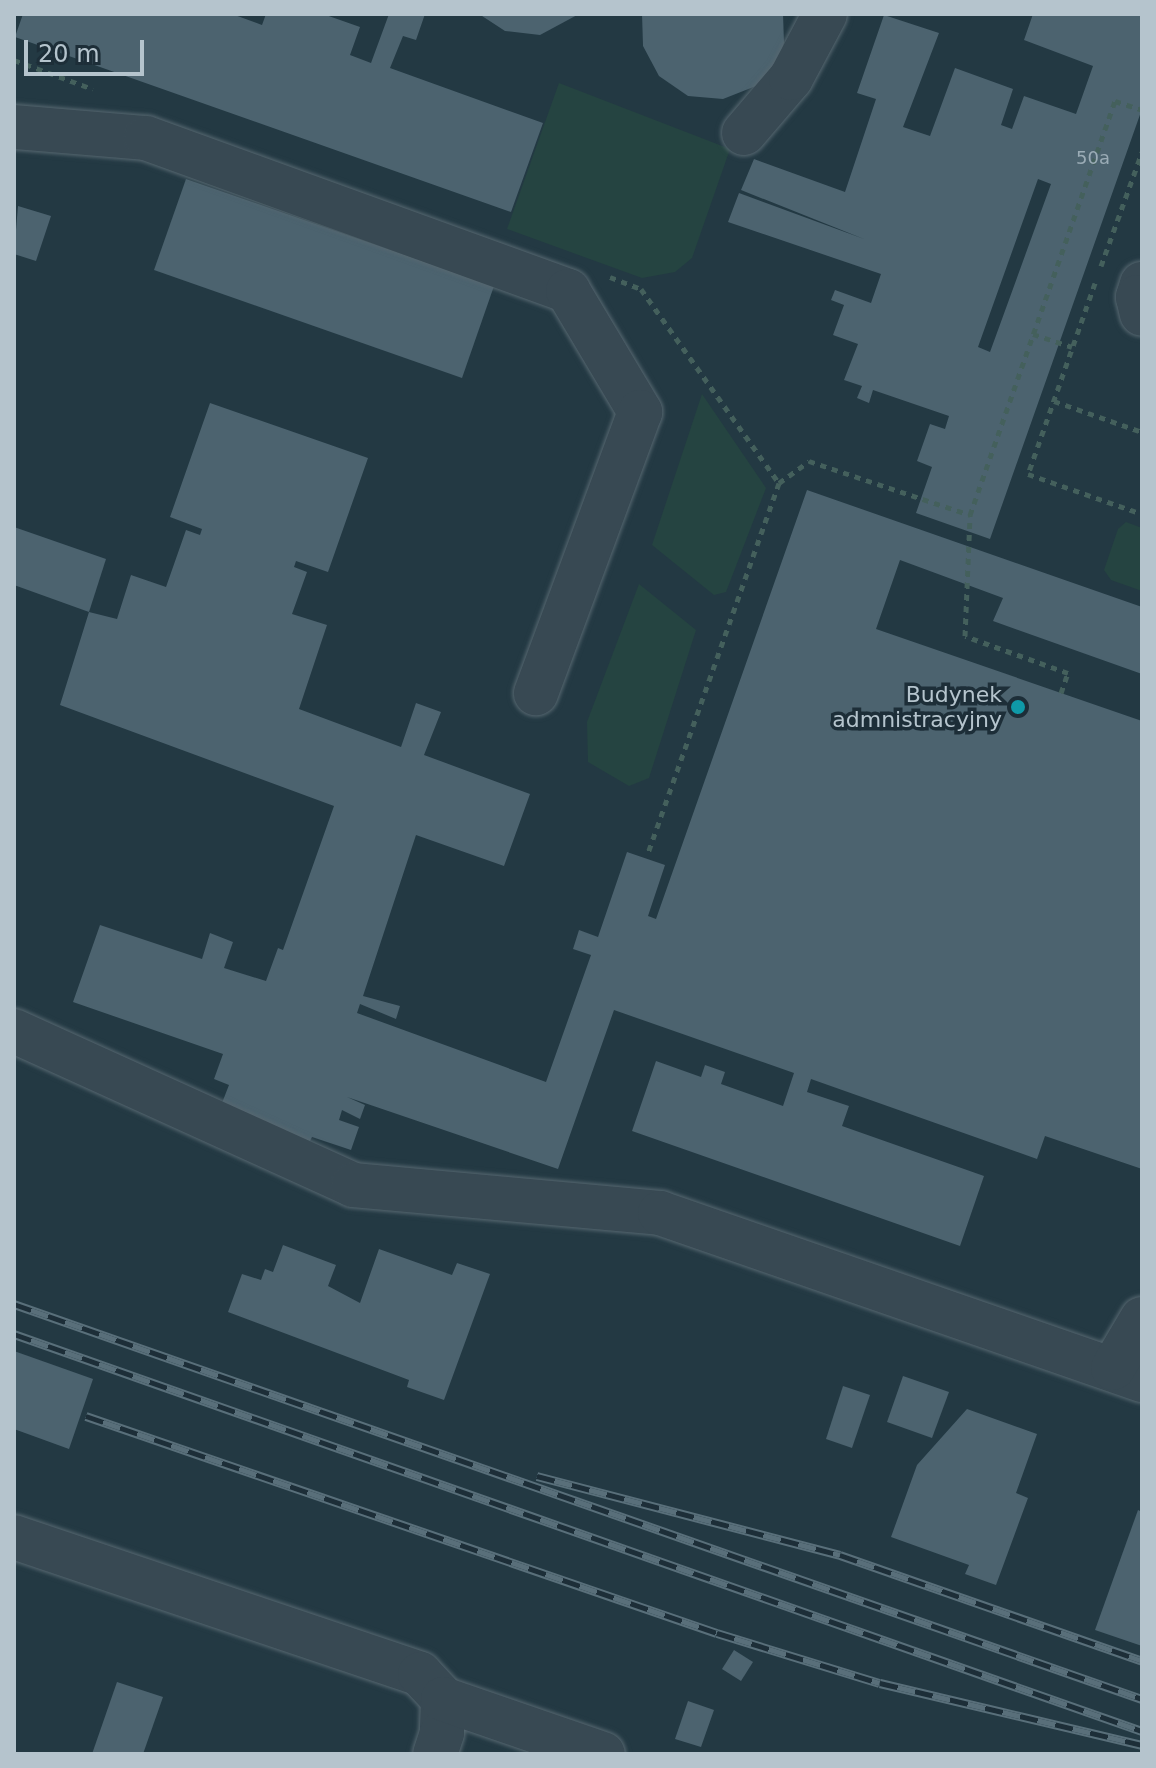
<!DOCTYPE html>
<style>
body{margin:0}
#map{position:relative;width:1156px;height:1768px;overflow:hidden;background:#233943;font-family:"DejaVu Sans",sans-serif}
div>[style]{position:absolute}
.green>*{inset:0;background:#254441}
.building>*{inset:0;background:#4c636f}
.path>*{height:5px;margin-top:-2.5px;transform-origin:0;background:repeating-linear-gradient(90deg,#44605c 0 6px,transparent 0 12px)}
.roads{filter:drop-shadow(0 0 2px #566770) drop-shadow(0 0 2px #566770)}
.minor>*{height:44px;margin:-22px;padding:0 22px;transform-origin:22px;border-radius:22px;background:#384953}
.rail>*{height:9px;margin-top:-4.5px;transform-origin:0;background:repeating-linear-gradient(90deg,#1d2e38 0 18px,#596f7a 0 36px);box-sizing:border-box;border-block:2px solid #596f7a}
.dots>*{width:22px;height:22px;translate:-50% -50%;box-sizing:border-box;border:4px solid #1d2e38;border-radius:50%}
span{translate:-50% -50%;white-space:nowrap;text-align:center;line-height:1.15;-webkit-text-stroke:7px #1d2e38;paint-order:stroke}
.number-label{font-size:18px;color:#9bacb6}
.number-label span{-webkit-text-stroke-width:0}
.poi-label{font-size:22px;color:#b5c4cd}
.right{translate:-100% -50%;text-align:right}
.frame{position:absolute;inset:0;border:16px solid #b5c4cd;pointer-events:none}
.scale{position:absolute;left:24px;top:40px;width:120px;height:36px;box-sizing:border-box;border:4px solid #b5c4cd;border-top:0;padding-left:10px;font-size:24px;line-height:28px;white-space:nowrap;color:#b5c4cd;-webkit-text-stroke:6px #1d2e38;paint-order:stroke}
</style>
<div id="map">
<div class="green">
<i style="clip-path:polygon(559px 83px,730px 149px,692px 258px,675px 272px,642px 278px,507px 229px)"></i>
<i style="clip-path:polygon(702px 394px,766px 488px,726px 592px,714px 595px,652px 545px)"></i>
<i style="clip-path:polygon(1126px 522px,1142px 528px,1142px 591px,1111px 580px,1104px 570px,1118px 529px)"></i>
<i style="clip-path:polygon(639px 584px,696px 630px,649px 778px,629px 786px,588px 762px,587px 722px)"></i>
</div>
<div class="building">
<i style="clip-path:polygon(23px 14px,232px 14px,262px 25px,266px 14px,323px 14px,360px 27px,350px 55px,371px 63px,389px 14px,425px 14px,416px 40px,403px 36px,390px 68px,543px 123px,511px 212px,15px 37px)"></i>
<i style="clip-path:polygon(479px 14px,579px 14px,540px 35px,505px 31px)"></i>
<i style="clip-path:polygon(642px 14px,783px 14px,784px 43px,778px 60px,756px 86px,723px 99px,688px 96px,659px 76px,643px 46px)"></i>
<i style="clip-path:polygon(evenodd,1033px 14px,1142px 14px,1142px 109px,990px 539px,916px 513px,932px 467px,917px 461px,930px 424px,945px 429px,949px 416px,873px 390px,869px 403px,857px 398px,862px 386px,844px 380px,858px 344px,833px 335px,844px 305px,831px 300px,835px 290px,871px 303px,881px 274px,728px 222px,739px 193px,864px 239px,741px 190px,754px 159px,845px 192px,876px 99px,857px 93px,884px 15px,939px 33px,903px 127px,930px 136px,955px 68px,1013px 89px,1001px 125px,1012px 129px,1024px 96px,1076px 114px,1093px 66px,1024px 40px,1033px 14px,1038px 179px,1051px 184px,990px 352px,978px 347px,1038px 179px)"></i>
<i style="clip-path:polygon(186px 179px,494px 286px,462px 378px,154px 270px)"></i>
<i style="clip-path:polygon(18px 206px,51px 216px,36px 261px,14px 254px)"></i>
<i style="clip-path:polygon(210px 403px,368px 458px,328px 572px,296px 561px,294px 567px,307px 572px,292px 614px,327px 625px,299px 709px,401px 747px,416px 703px,441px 712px,424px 755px,530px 794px,504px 866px,416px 835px,363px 996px,400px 1006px,396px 1019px,360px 1004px,357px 1013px,546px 1082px,591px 955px,573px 949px,579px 930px,598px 937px,627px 852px,665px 865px,648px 916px,656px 919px,807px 490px,1142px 607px,1142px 674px,993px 621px,1003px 598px,900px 560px,876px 629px,1142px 721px,1142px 1169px,1045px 1136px,1037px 1159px,811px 1079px,807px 1092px,849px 1106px,842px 1126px,984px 1176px,960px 1246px,632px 1131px,656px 1061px,701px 1077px,705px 1065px,725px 1072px,721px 1084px,783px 1106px,794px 1073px,614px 1010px,558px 1169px,347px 1097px,365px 1105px,360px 1119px,342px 1110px,339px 1120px,359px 1127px,351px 1150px,312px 1137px,310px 1141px,220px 1108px,229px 1085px,214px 1079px,223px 1054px,73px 1002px,100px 925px,202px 959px,210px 933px,233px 942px,224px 968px,266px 981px,278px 948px,283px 950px,334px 806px,60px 705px,89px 612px,117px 619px,131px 575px,166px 587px,186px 530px,200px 535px,202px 529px,170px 517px)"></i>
<i style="clip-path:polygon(14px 527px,106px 559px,89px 612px,14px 585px)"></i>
<i style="clip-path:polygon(283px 1245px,336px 1265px,328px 1286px,360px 1303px,379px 1249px,452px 1275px,457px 1263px,490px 1274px,444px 1400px,407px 1387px,409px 1380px,228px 1312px,242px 1274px,261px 1280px,265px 1269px,273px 1272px)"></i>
<i style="clip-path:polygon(14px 1351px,93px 1379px,69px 1449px,14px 1429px)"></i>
<i style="clip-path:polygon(903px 1376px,949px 1392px,932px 1438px,887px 1422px)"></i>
<i style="clip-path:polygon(843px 1386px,870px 1395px,852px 1448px,826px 1439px)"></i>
<i style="clip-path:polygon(967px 1409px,1037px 1434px,1016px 1493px,1028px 1498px,996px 1585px,965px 1574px,969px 1565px,891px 1537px,917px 1465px)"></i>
<i style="clip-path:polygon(1138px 1510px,1142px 1512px,1142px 1646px,1095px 1630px)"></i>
<i style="clip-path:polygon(734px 1650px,753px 1662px,741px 1681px,722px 1669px)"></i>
<i style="clip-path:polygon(117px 1682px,163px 1697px,143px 1754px,92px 1754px)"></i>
<i style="clip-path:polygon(688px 1701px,714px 1710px,701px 1747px,675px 1739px)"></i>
</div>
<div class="path">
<i style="left:14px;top:60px;width:84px;rotate:20.2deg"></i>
<i style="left:1101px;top:266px;width:121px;rotate:-70.2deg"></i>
<i style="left:610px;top:277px;width:33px;rotate:21deg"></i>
<i style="left:641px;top:289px;width:238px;rotate:54.6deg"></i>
<i style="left:779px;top:483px;width:392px;rotate:109.5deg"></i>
<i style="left:1095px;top:283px;width:202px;rotate:109.3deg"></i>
<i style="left:1028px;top:474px;width:121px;rotate:19.3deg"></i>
<i style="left:1033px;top:334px;width:41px;rotate:18.4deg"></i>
<i style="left:1054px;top:401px;width:93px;rotate:19.4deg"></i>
<i style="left:779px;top:483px;width:37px;rotate:-36deg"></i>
<i style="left:809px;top:461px;width:170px;rotate:18.5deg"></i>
<i style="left:1061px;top:693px;width:21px;rotate:-71deg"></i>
<i style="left:1068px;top:673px;width:109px;rotate:-160.2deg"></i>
<i style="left:965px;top:636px;width:121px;rotate:-87.6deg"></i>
<i style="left:970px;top:515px;width:439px;rotate:-70.7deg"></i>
<i style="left:1115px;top:101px;width:28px;rotate:18deg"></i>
</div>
<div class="roads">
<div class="minor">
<i style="left:14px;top:127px;width:132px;rotate:4.8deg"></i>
<i style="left:146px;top:138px;width:449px;rotate:19.9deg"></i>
<i style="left:568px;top:291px;width:141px;rotate:59.2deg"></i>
<i style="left:640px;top:412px;width:300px;rotate:110.3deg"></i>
<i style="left:744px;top:133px;width:72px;rotate:-49.5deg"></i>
<i style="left:791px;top:78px;width:72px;rotate:-62deg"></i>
<i style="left:1142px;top:284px;width:14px;rotate:107deg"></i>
<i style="left:1138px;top:297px;width:17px;rotate:77deg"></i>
<i style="left:14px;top:1031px;width:372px;rotate:24.4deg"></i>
<i style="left:353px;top:1185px;width:308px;rotate:5.2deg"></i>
<i style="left:660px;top:1213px;width:510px;rotate:19.11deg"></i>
<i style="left:1113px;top:1368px;width:57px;rotate:-59.4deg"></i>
<i style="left:14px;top:1537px;width:428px;rotate:18.6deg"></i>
<i style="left:420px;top:1674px;width:34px;rotate:47deg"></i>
<i style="left:443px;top:1699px;width:34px;rotate:92deg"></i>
<i style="left:442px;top:1733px;width:22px;rotate:108deg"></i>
<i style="left:443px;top:1699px;width:169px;rotate:19deg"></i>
</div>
</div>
<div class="rail">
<i style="left:14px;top:1304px;width:1195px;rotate:19.3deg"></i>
<i style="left:14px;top:1334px;width:1196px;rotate:19.39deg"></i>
<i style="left:86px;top:1416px;width:667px;rotate:18.98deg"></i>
<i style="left:717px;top:1633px;width:170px;rotate:17.1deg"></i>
<i style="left:880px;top:1683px;width:269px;rotate:13.3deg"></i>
<i style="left:537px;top:1476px;width:313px;rotate:14.6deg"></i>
<i style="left:840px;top:1555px;width:320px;rotate:19.3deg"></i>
</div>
<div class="dots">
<i style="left:1018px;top:707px;background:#0f9aa8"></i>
</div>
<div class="number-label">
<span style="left:1093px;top:158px">50a</span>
</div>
<div class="poi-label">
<span class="right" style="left:1002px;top:707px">Budynek<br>admnistracyjny</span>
</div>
<div class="frame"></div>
<div class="scale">20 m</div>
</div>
